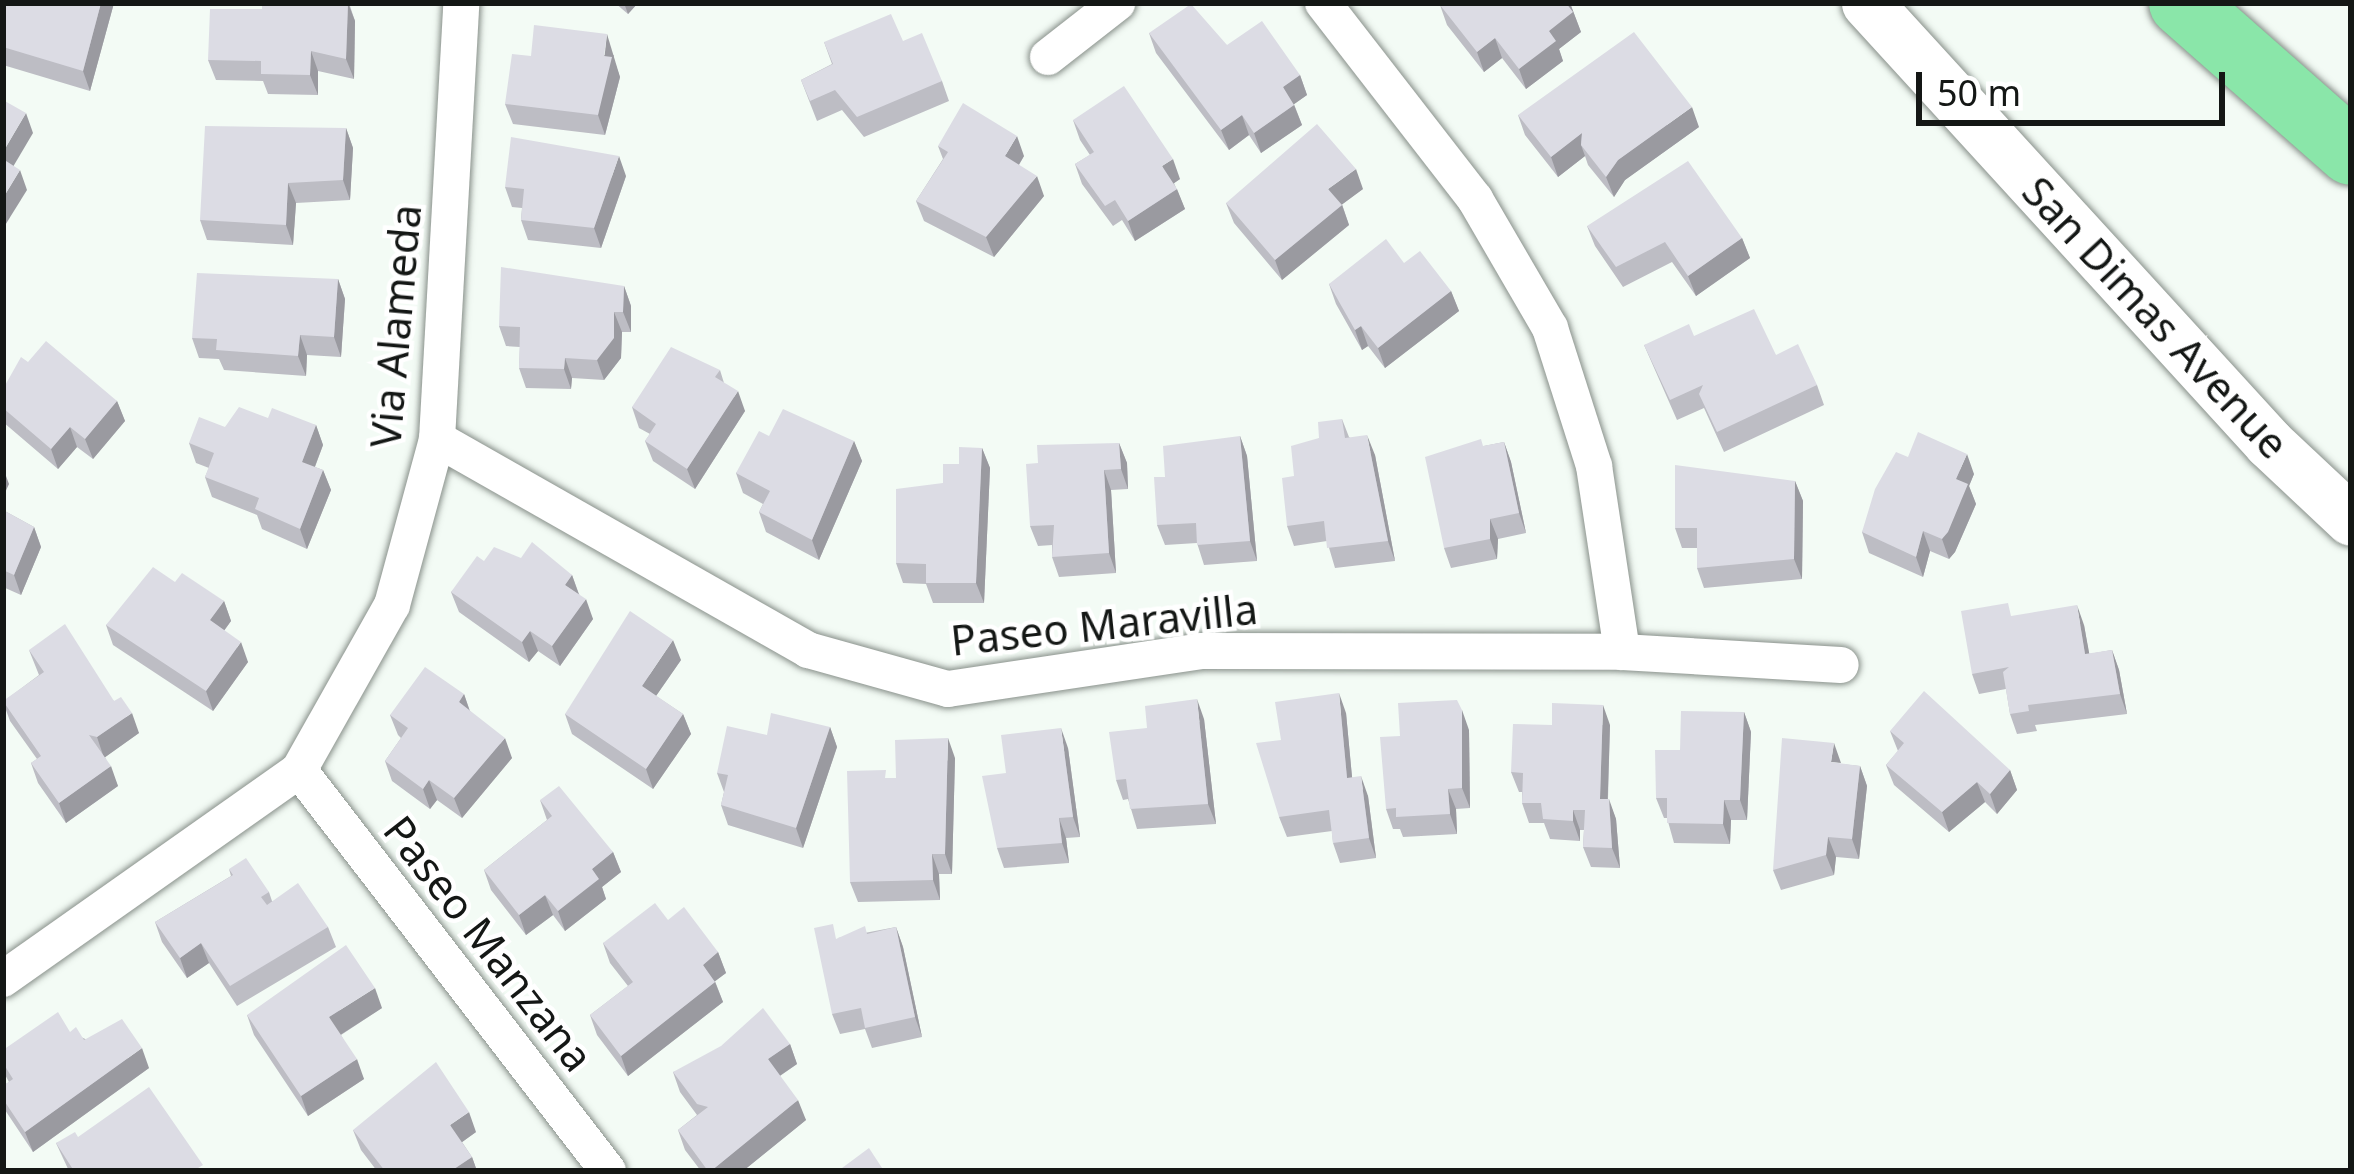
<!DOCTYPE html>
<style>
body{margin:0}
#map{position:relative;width:2354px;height:1174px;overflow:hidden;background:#f3fbf5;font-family:"Noto Sans",sans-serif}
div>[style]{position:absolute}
.roads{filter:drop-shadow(0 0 3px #89918b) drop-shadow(0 0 3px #89918b)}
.street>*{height:36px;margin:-18px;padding:0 18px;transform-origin:18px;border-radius:18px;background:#fff}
.secondary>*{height:51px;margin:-25.5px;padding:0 25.5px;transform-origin:25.5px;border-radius:25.5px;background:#fff}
.highway>*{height:66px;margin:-33px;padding:0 33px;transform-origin:33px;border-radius:33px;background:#8ae6a9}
.wall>*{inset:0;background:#bdbdc4}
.shaded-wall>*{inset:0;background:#9a9aa0}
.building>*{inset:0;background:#dcdce4}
span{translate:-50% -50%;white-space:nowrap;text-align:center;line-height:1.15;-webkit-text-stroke:9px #fff;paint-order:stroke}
.street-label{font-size:42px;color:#141715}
.frame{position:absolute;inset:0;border:6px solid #141715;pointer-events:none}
.scale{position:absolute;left:1916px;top:72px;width:309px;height:54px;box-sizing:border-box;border:6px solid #141715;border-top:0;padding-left:15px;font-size:36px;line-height:42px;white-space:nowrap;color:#141715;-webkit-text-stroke:9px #fff;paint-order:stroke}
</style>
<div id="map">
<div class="roads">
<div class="street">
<i style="left:1323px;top:3px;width:248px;rotate:52.2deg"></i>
<i style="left:1475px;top:199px;width:149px;rotate:59.8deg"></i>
<i style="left:1550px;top:328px;width:145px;rotate:72.3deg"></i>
<i style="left:1594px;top:466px;width:188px;rotate:81.4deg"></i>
<i style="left:1048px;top:57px;width:88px;rotate:-38deg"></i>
<i style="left:437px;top:439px;width:427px;rotate:29.6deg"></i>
<i style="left:808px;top:650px;width:145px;rotate:15.6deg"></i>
<i style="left:948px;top:689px;width:257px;rotate:-8.5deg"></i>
<i style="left:1202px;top:651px;width:420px;rotate:0.1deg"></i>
<i style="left:1622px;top:652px;width:219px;rotate:3.4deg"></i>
<i style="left:299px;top:770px;width:506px;rotate:52.38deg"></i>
<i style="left:3px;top:979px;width:362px;rotate:-35.2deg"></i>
<i style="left:299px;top:770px;width:189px;rotate:-60.6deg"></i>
<i style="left:392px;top:605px;width:172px;rotate:-74.8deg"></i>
<i style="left:437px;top:439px;width:437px;rotate:-86.8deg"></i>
</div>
<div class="secondary">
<i style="left:1867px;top:3px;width:596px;rotate:47.58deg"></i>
<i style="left:2269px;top:443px;width:112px;rotate:43.2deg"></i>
</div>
<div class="highway">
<i style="left:2182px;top:3px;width:225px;rotate:41.4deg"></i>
</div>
</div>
<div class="wall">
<i style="clip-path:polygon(3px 3px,114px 3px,90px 91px,3px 65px)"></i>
<i style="clip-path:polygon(262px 3px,349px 3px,355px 21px,354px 79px,318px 71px,318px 95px,268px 94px,263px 81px,216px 80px,208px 60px,262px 9px)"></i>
<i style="clip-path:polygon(615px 3px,638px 3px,628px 14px)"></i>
<i style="clip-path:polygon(1570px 3px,1581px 32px,1559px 49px,1563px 61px,1526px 89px,1502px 58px,1484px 72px,1447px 25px,1440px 5px)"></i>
<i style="clip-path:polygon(1149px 33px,1227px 45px,1300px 75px,1307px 95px,1294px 104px,1302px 125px,1261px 153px,1249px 135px,1229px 150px,1156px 53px)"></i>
<i style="clip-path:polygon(903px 41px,942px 81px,949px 101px,864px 137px,842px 110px,817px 121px,801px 80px,832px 64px,824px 42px)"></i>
<i style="clip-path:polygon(614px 55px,614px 60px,620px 77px,605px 135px,513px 124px,505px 104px,531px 56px)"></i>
<i style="clip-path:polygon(1518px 115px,1699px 127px,1625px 180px,1614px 197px,1588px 165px,1585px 156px,1558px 177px,1525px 135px)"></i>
<i style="clip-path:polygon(1073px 120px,1180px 179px,1174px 183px,1185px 209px,1135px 241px,1122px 220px,1113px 226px,1082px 184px,1075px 164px,1090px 155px,1080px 140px)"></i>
<i style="clip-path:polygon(346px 128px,353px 148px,350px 200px,296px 203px,293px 245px,207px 240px,200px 220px)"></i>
<i style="clip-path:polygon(938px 146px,1024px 156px,1019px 165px,1044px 196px,994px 257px,924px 221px,916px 201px,943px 159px)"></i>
<i style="clip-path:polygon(626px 176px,601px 248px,528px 240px,521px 220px,522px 208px,512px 207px,505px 187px)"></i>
<i style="clip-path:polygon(1363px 189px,1342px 204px,1349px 225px,1282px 280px,1234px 223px,1226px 203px)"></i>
<i style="clip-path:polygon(1587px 226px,1742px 238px,1750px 258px,1696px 296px,1672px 262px,1623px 287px,1595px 246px)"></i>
<i style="clip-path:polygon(1404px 263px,1451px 291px,1459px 311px,1385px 368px,1368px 346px,1362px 350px,1336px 304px,1329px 284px)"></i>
<i style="clip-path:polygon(338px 279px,345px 299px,341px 357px,307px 355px,306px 376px,224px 370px,219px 359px,199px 358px,192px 338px)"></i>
<i style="clip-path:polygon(624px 286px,631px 306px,631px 332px,622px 332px,621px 358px,604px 380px,572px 378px,571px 389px,526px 388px,519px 368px,520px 347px,506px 346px,499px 326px)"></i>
<i style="clip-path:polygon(1694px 336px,1776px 355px,1817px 385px,1824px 405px,1724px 452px,1704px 408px,1677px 420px,1644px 345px)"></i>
<i style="clip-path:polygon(28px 362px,117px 401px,125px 421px,93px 459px,77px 447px,58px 469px,3px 422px,3px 389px)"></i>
<i style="clip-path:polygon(720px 370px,724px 383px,745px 411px,695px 489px,653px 461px,645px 441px,650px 434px,639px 428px,632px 407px)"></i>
<i style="clip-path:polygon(268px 418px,316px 425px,323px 445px,315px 467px,323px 470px,331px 490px,307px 549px,262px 529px,257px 515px,212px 497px,205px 477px,209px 468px,196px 463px,189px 443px,225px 427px)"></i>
<i style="clip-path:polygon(1342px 419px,1349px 437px,1375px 455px,1395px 561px,1335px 568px,1327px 541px,1294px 546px,1287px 526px,1294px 476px,1319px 438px)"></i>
<i style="clip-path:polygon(769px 436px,854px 441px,862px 461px,819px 560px,766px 532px,759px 512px,763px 504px,743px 493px,736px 473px)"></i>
<i style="clip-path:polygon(1240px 436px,1247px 456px,1257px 561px,1204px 565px,1197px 543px,1165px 545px,1157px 525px)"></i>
<i style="clip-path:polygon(1504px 442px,1511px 462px,1526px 533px,1498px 539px,1497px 559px,1451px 568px,1444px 548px,1484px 446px)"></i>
<i style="clip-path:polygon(1119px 443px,1127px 463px,1128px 489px,1111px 490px,1116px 573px,1059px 577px,1052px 557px,1052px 545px,1038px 546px,1030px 526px,1038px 463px)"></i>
<i style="clip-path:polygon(982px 448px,990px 468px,984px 603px,933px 603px,926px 584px,903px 583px,896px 563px,943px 483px,959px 464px)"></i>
<i style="clip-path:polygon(1908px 457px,1974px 474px,1969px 486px,1976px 504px,1955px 552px,1949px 559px,1930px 551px,1923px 577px,1869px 553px,1862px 532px)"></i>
<i style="clip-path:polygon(1795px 481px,1803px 501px,1802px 579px,1704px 588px,1697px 568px,1697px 548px,1682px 548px,1675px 528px)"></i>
<i style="clip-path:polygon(3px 510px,34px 527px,41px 547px,21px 595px,3px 587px)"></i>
<i style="clip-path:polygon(521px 558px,572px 575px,579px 594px,593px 619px,560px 666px,538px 651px,529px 662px,459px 612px,451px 592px,484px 561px)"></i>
<i style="clip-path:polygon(175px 582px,224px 601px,231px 621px,224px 631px,248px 662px,213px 711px,113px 645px,106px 625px)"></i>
<i style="clip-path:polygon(2013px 616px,2084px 625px,2089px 654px,2112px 650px,2119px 670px,2127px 714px,2035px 725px,2037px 731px,2017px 734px,2010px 714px,2006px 689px,1979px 694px,1972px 674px)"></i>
<i style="clip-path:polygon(29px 650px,114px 701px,139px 733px,105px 757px,118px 786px,66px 823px,38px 783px,31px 763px,37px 759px,10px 721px,3px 702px,39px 675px)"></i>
<i style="clip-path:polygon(681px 660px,656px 696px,683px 714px,691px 734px,653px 789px,572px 734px,565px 714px)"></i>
<i style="clip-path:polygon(464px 694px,470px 711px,512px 758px,462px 818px,437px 800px,430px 809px,392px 781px,385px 761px,401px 738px,398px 735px,390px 715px)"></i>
<i style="clip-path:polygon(1744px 712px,1751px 732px,1747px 820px,1731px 820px,1730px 844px,1674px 843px,1667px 818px,1664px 818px,1656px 798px,1680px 750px)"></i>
<i style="clip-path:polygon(1346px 713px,1352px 777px,1368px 796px,1376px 858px,1340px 863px,1333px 843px,1332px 831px,1287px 837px,1279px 817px,1281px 740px)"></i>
<i style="clip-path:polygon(1204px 719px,1216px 824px,1137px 829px,1128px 799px,1123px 800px,1116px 780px)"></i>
<i style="clip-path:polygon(1552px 725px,1610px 725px,1608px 799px,1616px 819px,1620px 868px,1591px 867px,1583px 847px,1584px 830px,1580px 830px,1580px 841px,1550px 839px,1544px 823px,1529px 823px,1522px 803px,1522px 792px,1519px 792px,1511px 772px)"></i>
<i style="clip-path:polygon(830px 727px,837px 747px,803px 848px,728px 825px,721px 805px,724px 792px,717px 773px,767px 735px)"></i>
<i style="clip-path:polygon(1469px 730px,1470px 808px,1456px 809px,1457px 834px,1403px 837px,1400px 829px,1393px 829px,1386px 809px)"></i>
<i style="clip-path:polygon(1890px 731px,2010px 770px,2017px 790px,1997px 814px,1985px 802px,1949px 832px,1894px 785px,1886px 765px,1898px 751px)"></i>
<i style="clip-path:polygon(1068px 748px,1080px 837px,1066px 838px,1069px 863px,1004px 868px,997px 848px)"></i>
<i style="clip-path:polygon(955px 758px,952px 874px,939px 874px,940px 900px,858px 902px,850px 882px,889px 778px,896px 778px)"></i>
<i style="clip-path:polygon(1841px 764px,1860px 766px,1867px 786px,1859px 859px,1836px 857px,1834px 875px,1781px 890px,1773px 870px)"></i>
<i style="clip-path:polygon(540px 800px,613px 852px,621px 872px,602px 887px,606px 899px,565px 931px,553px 915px,526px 935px,491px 890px,484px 870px,547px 820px)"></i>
<i style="clip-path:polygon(229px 869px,269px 892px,272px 901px,328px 927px,336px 947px,237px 1006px,209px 963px,187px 978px,162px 942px,155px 922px,231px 876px)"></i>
<i style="clip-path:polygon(668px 920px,718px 952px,726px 973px,715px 981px,723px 1002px,628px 1076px,597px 1035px,590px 1015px,628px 986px,610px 963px,603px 943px)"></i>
<i style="clip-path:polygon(896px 927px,903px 947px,922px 1037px,872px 1048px,865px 1029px,840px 1034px,832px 1014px,838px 938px)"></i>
<i style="clip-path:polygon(382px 1008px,341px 1035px,364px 1079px,308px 1116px,254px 1035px,247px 1015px)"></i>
<i style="clip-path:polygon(70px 1032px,149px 1068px,33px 1152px,3px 1107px,3px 1086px,9px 1082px,3px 1071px,3px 1050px)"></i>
<i style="clip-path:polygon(790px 1044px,797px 1064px,780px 1076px,806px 1120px,743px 1171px,701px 1171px,685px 1150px,678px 1130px,697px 1115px,680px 1092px,673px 1072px)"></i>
<i style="clip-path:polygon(353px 1130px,476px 1132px,462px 1142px,472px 1157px,477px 1171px,377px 1171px,361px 1150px)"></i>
<i style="clip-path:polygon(78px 1137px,205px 1171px,69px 1171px,56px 1143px)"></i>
</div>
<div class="shaded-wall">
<i style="clip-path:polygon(101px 3px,114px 3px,90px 91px,83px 71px)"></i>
<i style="clip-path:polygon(348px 3px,355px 21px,354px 79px,346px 59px)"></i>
<i style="clip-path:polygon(624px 3px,638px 3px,628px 14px)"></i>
<i style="clip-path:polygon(1564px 3px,1570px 3px,1581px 32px,1559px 49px,1563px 61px,1526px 89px,1519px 69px,1549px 31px)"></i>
<i style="clip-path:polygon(607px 34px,620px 77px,605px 135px,598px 115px)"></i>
<i style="clip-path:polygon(1495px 38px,1502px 58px,1484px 72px,1477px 52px)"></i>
<i style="clip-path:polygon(311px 51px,318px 71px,318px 95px,310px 75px)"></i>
<i style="clip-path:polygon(1300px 75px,1307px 95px,1290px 107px,1283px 87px)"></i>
<i style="clip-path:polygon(1294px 105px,1302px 125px,1261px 153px,1254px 133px)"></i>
<i style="clip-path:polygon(1692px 107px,1699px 127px,1625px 180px,1614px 197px,1606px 177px,1618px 160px)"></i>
<i style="clip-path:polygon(26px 113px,33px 133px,7px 177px,3px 167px,3px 152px)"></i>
<i style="clip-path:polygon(1242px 115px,1249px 135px,1229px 150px,1221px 130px)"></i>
<i style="clip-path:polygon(346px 128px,353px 148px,350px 200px,343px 180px)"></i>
<i style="clip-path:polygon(1582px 133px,1581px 145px,1585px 156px,1558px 177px,1551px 157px)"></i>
<i style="clip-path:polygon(1017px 136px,1024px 156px,1012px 176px,1005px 156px)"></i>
<i style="clip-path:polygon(619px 156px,626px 176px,601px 248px,594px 228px)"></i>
<i style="clip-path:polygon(1173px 159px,1180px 179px,1170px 186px,1162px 166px)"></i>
<i style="clip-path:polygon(1356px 169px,1363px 189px,1336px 209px,1328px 189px)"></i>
<i style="clip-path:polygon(20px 170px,27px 190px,4px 227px,3px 198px)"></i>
<i style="clip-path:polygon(1037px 176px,1044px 196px,994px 257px,986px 237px)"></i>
<i style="clip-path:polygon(288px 183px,296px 203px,293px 245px,286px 225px)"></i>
<i style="clip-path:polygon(1177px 189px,1185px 209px,1135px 241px,1128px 221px)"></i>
<i style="clip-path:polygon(1342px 205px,1349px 225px,1282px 280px,1275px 260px)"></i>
<i style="clip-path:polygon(1742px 238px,1750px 258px,1696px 296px,1688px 276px)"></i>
<i style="clip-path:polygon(338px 279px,345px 299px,341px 357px,334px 337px)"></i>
<i style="clip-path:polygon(624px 286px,631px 306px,631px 332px,623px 312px)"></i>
<i style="clip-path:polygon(1451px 291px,1459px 311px,1385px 368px,1378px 348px)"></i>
<i style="clip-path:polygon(614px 312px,622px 332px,621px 358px,604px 380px,597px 360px)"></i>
<i style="clip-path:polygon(1361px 326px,1368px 346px,1362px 350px,1355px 330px)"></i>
<i style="clip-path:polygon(300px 335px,307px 355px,306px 376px,298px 356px)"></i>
<i style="clip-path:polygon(565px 358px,572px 378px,571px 389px,564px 369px)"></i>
<i style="clip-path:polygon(738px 391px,745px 411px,695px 489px,687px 469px)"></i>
<i style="clip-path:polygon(117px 401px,125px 421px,93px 459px,85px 439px)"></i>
<i style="clip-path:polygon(316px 425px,323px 445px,309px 482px,302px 462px)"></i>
<i style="clip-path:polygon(70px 427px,77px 447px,58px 469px,51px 449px)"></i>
<i style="clip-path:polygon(1367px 435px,1375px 455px,1395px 561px,1388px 541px)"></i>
<i style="clip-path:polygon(1240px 436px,1247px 456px,1257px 561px,1250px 541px)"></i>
<i style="clip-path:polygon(854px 441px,862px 461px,819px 560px,812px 540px)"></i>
<i style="clip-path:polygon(1504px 442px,1511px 462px,1526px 533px,1519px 513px)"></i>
<i style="clip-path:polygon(1119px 443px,1127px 463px,1128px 489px,1121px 469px)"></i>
<i style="clip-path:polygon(982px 448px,990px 468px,984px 603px,976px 583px)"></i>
<i style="clip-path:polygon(1967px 454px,1974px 474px,1969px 486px,1976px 504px,1955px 552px,1949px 559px,1942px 539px,1956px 479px)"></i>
<i style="clip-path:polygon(3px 468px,9px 484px,3px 497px)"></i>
<i style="clip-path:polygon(323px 470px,331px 490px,307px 549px,300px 529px)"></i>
<i style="clip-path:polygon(1104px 470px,1111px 490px,1116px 573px,1109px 553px)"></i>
<i style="clip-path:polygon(1795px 481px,1803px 501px,1802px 579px,1794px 559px)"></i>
<i style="clip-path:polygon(1490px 519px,1498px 539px,1497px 559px,1490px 539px)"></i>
<i style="clip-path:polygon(34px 527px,41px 547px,21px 595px,14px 575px)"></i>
<i style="clip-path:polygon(1923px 531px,1930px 551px,1923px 577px,1916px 557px)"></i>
<i style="clip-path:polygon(572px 575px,579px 595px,565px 585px)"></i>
<i style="clip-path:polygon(586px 599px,593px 619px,560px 666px,552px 646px)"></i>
<i style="clip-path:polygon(224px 601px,231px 621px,217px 640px,210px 620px)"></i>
<i style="clip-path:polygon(2077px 605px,2084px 625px,2093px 674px,2085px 654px)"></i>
<i style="clip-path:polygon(530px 631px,538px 651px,529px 662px,522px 642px)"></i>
<i style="clip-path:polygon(673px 640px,681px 660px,649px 706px,642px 686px)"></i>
<i style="clip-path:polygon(241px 642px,248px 662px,213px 711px,206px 691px)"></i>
<i style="clip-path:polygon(2112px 650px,2119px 670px,2127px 714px,2120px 694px)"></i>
<i style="clip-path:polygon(1339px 693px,1346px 713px,1354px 798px,1347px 778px)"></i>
<i style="clip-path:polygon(464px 694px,471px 715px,459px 702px)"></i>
<i style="clip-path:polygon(1197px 699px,1204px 719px,1216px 824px,1208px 804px)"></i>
<i style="clip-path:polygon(1603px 705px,1610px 725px,1607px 819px,1600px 799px)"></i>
<i style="clip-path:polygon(1462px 710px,1469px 730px,1470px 808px,1462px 788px)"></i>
<i style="clip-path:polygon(1744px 712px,1751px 732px,1747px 820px,1740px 800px)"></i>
<i style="clip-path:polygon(132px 713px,139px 733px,104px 758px,97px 737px)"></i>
<i style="clip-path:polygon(683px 714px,691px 734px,653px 789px,646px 769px)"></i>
<i style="clip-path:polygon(830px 727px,837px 747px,803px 848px,796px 828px)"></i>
<i style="clip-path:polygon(1061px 728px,1068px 748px,1080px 837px,1073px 817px)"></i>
<i style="clip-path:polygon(505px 738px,512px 758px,462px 818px,454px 798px)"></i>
<i style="clip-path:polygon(948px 738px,955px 758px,952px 874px,945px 854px)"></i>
<i style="clip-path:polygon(1834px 743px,1841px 763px,1831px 762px)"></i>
<i style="clip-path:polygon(111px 766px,118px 786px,66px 823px,59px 803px)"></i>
<i style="clip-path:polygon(1860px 766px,1867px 786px,1859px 859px,1852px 839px)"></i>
<i style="clip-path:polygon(2010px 770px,2017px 790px,1997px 814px,1990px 794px)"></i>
<i style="clip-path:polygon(1361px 776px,1368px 796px,1376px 858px,1369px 838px)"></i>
<i style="clip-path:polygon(429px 780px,437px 800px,430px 809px,423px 789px)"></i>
<i style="clip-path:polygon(1977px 782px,1985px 802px,1949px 832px,1942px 812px)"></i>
<i style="clip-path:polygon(1448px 789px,1456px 809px,1457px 834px,1450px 814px)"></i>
<i style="clip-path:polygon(1609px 799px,1616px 819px,1620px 868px,1612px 848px)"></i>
<i style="clip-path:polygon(1724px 800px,1731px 820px,1730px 844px,1723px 824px)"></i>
<i style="clip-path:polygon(1573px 810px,1580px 830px,1580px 841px,1573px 821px)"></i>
<i style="clip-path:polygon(1059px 818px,1066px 838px,1069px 863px,1062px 843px)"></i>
<i style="clip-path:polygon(1828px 837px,1836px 857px,1834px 875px,1826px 855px)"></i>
<i style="clip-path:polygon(613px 852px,621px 872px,602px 887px,606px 899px,565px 931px,558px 911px,592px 869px)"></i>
<i style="clip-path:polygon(932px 854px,939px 874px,940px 900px,933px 880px)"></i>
<i style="clip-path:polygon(545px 895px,553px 915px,526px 935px,519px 915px)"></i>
<i style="clip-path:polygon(896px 927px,903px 947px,922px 1037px,915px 1017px)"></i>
<i style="clip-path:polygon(201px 943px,209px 963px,187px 978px,180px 958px)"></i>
<i style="clip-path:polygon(718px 952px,726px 973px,710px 985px,703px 965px)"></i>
<i style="clip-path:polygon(715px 982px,723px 1002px,628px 1076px,621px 1056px)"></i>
<i style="clip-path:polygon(375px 988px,382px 1008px,337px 1037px,329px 1017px)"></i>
<i style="clip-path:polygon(790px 1044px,797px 1064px,775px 1079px,768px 1059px)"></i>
<i style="clip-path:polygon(142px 1048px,149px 1068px,33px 1152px,25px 1132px)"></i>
<i style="clip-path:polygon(357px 1059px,364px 1079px,308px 1116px,301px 1096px)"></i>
<i style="clip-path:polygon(798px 1100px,806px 1120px,743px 1171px,711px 1171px)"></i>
<i style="clip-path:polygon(469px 1112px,476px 1132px,458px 1145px,450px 1125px)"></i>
<i style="clip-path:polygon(472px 1157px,477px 1171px,451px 1171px)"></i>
</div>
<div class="building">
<i style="clip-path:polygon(3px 3px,101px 3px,83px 71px,3px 47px)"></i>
<i style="clip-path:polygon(262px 3px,348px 3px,346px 59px,311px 51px,310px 75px,261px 74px,261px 61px,208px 60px,210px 9px,262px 9px)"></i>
<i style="clip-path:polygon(1442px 3px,1566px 3px,1573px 12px,1549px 31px,1556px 41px,1519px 69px,1495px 38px,1477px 52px,1440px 5px)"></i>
<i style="clip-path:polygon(1191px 4px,1227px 45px,1262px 21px,1300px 75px,1283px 87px,1294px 105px,1254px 133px,1242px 115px,1221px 130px,1149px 33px)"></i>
<i style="clip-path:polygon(891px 14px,903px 41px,922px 33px,942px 81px,857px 117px,835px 90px,810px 101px,801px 80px,833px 64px,824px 42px)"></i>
<i style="clip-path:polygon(534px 25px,607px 34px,604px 56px,612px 57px,598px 115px,505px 104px,512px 54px,531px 56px)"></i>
<i style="clip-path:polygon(1634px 32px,1692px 107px,1618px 160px,1606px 177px,1581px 145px,1582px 133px,1551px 157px,1518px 115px)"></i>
<i style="clip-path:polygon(1124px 86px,1173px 159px,1162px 166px,1177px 189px,1128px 221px,1115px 200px,1105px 206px,1075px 164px,1094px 152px,1073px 120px)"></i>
<i style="clip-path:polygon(3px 100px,26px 113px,3px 152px)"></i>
<i style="clip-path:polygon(963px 103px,1017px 136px,1005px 156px,1037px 176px,986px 237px,916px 201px,948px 152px,938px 146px)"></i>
<i style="clip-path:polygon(1317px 124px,1356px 169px,1328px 189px,1342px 205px,1275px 260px,1226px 203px)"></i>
<i style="clip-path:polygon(205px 126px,346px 128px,343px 180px,288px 183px,286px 225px,200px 220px)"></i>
<i style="clip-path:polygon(511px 137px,619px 156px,594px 228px,521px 220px,524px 189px,505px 187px)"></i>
<i style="clip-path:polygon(3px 159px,20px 170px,3px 198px)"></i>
<i style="clip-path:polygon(1688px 161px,1742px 238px,1688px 276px,1665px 242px,1616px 267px,1587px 226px)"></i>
<i style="clip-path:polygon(1386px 239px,1404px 263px,1420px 251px,1451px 291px,1378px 348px,1361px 326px,1355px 330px,1329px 284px)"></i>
<i style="clip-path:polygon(501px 267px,624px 286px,623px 312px,614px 312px,614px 338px,597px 360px,565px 358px,564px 369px,519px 368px,520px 327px,499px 326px)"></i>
<i style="clip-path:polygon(197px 273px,338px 279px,334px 337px,300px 335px,298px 356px,216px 350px,217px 339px,192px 338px)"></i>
<i style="clip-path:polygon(1754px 309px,1776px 355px,1798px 344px,1817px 385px,1717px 432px,1699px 394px,1703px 385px,1670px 400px,1644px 345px,1689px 324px,1694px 336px)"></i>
<i style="clip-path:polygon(46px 341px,117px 401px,85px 439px,70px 427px,51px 449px,3px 408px,3px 389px,21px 357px,28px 362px)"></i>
<i style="clip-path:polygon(671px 347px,720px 370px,715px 377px,738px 391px,687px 469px,645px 441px,656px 424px,632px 407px)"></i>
<i style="clip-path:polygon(239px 407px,268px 418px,272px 408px,316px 425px,302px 462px,323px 470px,300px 529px,255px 509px,259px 498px,205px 477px,214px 453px,189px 443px,199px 417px,225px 427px)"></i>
<i style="clip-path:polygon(783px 409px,854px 441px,812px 540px,759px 512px,770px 491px,736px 473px,759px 431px,769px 436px)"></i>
<i style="clip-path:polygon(1342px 419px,1345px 438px,1367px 435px,1388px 541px,1327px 548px,1324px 521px,1287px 526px,1282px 478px,1294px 476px,1291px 446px,1319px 438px,1318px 422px)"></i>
<i style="clip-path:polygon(1918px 432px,1967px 454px,1956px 479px,1968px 484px,1948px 532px,1942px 539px,1923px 531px,1916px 557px,1862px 532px,1875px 489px,1896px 452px,1908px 457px)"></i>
<i style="clip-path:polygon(1240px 436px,1250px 541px,1197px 545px,1196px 523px,1157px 525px,1154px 477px,1165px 477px,1163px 446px)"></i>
<i style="clip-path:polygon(1481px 439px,1483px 446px,1504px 442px,1519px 513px,1490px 519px,1490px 539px,1444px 548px,1425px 457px)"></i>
<i style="clip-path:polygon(1119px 443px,1121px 469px,1104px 470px,1109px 553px,1052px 557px,1054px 525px,1030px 526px,1026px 464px,1038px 463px,1037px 445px)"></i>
<i style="clip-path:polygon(959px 447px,982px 448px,976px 583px,926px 583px,926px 564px,896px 563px,896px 489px,943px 483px,943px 464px,959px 464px)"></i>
<i style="clip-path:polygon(1675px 465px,1795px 481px,1794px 559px,1697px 568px,1697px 528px,1675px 528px)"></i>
<i style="clip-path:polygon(3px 510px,34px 527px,14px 575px,3px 570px)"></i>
<i style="clip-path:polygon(532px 542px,572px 575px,565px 585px,586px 599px,552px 646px,530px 631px,522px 642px,451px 592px,477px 556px,484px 561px,494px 547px,521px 558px)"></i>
<i style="clip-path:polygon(153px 567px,175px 582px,182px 573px,224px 601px,210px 620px,241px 642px,206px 691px,106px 625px)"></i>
<i style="clip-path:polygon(2008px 603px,2011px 616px,2077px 605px,2085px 654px,2112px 650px,2120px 694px,2028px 705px,2029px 711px,2010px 714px,2003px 672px,2009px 667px,1972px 674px,1961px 611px)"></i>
<i style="clip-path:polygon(630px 611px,673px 640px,642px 686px,683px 714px,646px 769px,565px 714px)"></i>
<i style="clip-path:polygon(65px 624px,114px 701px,121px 697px,132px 713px,97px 737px,89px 735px,111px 766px,59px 803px,31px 763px,41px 756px,3px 701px,44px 672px,29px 650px)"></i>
<i style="clip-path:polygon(425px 667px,464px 694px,459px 702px,505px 738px,454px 798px,429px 780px,423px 789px,385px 761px,408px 728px,390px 715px)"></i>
<i style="clip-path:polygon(1924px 691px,2010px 770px,1990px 794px,1977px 782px,1942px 812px,1886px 765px,1904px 743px,1890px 731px)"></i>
<i style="clip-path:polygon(1339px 693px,1347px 778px,1361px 776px,1369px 838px,1333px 843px,1329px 810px,1279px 817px,1256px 743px,1281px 740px,1275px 702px)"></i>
<i style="clip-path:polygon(1197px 699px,1208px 804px,1130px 809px,1126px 779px,1116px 780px,1109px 732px,1147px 728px,1145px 706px)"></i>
<i style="clip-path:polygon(1457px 700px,1462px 710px,1462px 788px,1448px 789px,1450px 814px,1396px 817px,1396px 808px,1386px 809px,1380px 737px,1400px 736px,1398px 703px)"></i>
<i style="clip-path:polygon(1552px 703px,1603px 705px,1600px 799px,1609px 799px,1612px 848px,1583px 847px,1585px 810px,1573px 810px,1573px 821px,1543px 819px,1541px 803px,1522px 803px,1523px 773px,1511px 772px,1513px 724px,1552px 725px)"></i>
<i style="clip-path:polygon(1681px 711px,1744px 712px,1740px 800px,1724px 800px,1723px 824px,1667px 823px,1667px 798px,1656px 798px,1655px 750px,1680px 750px)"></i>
<i style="clip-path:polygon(771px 713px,830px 727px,796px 828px,721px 805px,728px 775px,717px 773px,727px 726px,767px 735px)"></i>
<i style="clip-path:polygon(1061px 728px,1073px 817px,1059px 818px,1062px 843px,997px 848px,982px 776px,1006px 773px,1001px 735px)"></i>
<i style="clip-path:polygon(948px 738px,945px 854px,932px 854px,933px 880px,850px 882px,847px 771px,886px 770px,885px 778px,896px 778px,895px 740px)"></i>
<i style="clip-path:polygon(1782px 738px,1834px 743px,1831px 762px,1860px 766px,1852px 839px,1828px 837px,1826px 855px,1773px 870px)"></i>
<i style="clip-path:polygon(559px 786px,613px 852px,592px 869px,599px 879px,558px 911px,545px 895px,519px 915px,484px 870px,552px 816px,540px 800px)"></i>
<i style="clip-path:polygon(246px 858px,269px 892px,261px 897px,267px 905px,298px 883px,328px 927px,230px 986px,201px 943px,180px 958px,155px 922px,233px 875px,229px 869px)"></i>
<i style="clip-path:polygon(655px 903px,668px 920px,684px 907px,718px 952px,703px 965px,715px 982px,621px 1056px,590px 1015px,633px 982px,603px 943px)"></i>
<i style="clip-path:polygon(833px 924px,836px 939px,865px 926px,867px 934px,896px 927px,915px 1017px,865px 1028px,861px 1008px,832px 1014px,814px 928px)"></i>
<i style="clip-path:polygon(346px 945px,375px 988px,329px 1017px,357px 1059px,301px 1096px,247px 1015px)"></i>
<i style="clip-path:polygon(763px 1008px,790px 1044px,768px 1059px,798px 1100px,711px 1171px,708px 1171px,678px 1130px,708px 1107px,697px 1104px,673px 1072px,721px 1046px)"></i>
<i style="clip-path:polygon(58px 1012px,70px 1032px,76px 1027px,84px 1040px,122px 1019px,142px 1048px,25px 1132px,3px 1099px,3px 1086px,13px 1079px,3px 1063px,3px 1050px)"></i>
<i style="clip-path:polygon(436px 1062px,469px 1112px,450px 1125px,472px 1157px,451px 1171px,385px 1171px,353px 1130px)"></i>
<i style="clip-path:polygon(149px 1087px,203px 1165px,193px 1171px,74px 1171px,56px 1143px,75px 1132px,78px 1137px)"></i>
<i style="clip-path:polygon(869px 1148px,884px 1171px,838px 1171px)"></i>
</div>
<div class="street-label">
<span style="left:2156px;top:317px;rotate:47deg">San Dimas Avenue</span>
<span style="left:395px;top:326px;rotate:-85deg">Via Alameda</span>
<span style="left:1104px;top:624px;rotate:-6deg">Paseo Maravilla</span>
<span style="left:489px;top:943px;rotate:52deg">Paseo Manzana</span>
</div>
<div class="frame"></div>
<div class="scale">50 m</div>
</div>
